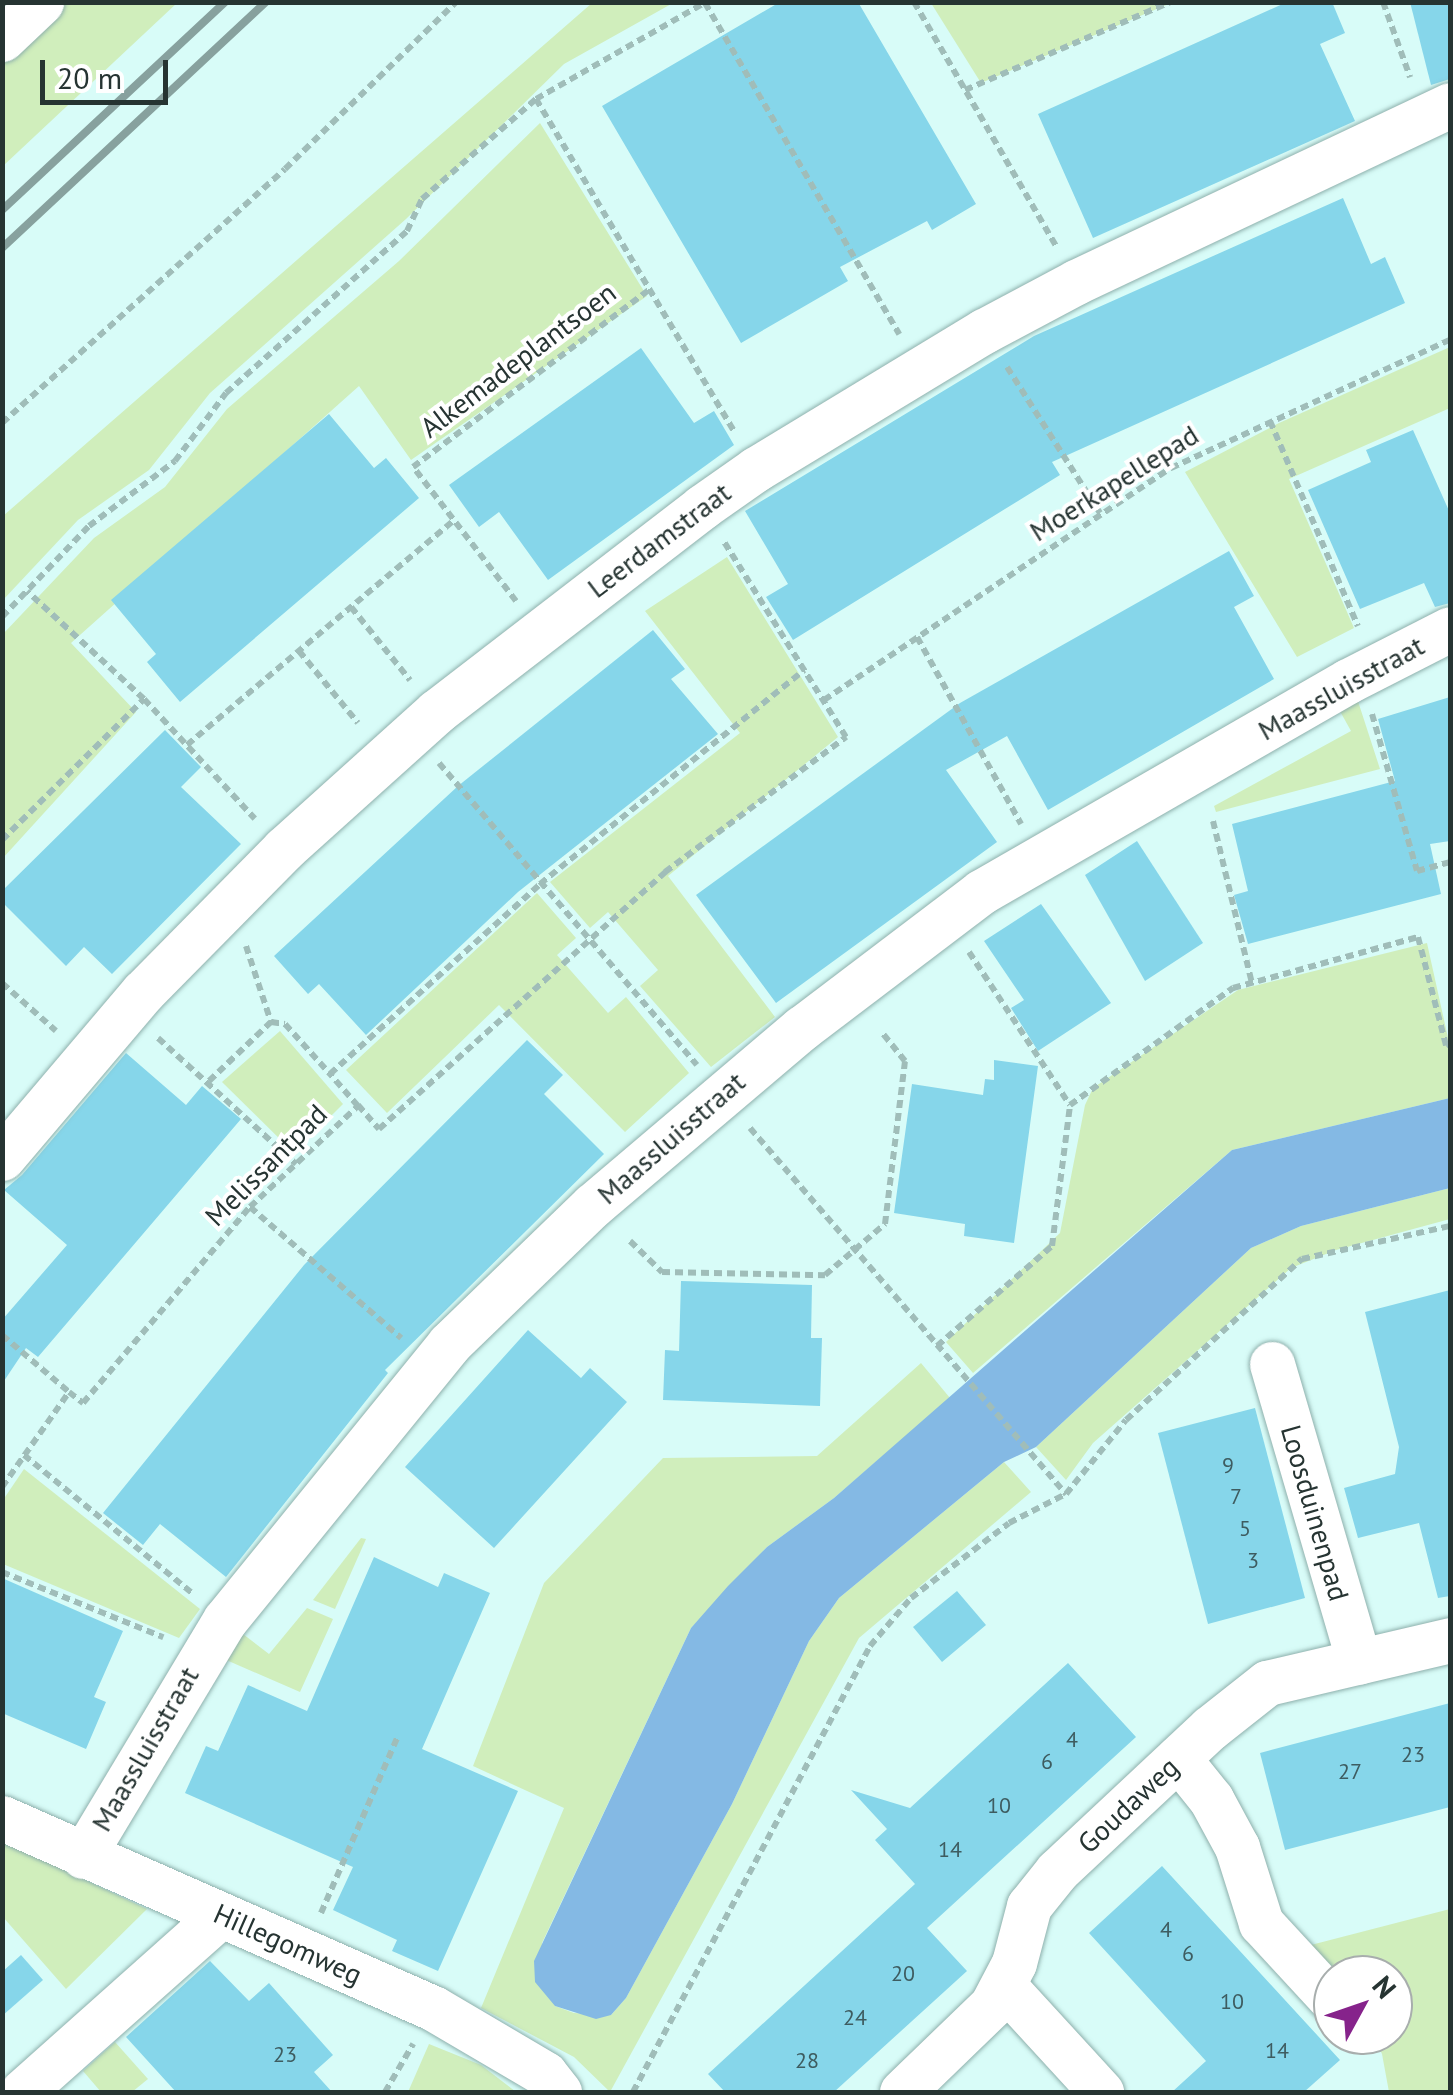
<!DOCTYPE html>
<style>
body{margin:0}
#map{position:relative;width:1453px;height:2095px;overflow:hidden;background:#d8fcf8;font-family:"PT Sans",sans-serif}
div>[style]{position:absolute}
.green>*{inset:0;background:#d0eebc}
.water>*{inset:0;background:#84b9e4}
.building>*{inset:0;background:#86d6ea}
.path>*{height:6px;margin-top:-3px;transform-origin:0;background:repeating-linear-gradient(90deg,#a0bdb9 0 8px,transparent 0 13px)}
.roads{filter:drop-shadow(0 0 2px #8eb0ac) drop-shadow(0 0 2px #8eb0ac)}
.street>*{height:45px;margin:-22.5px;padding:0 22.5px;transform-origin:22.5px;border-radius:22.5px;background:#fff}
.rail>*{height:8px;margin:-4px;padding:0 4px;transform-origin:4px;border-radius:4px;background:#87a19e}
span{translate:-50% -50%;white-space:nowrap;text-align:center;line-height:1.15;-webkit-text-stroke:8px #fff;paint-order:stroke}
.number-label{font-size:22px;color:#3e5c60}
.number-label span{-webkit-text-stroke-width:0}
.street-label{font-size:28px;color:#263432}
.frame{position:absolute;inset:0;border:5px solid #263432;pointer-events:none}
.north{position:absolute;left:1313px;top:1955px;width:100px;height:100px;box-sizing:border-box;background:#fff;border:2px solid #a8aead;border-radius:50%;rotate:50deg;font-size:28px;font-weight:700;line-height:40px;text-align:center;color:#263432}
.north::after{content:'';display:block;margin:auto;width:35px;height:45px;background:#86238b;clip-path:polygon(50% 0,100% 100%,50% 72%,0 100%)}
.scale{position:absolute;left:40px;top:60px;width:128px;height:45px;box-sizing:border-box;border:5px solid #263432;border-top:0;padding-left:12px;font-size:30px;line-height:35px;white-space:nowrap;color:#263432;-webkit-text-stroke:8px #fff;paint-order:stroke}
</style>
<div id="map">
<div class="green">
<i style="clip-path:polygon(58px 3px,177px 3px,3px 166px,3px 54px)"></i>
<i style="clip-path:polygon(592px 3px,673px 3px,564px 64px,406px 219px,210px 393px,149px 470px,78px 520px,3px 600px,3px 516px)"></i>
<i style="clip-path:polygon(931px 3px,1171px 3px,981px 83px)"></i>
<i style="clip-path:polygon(540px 123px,647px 296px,411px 460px,359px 386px,71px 643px,136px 712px,3px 858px,3px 634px,94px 538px,165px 487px,227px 409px,399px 261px)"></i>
<i style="clip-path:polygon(1450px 347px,1450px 408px,1289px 479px,1354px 628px,1297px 657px,1185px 472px,1279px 423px)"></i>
<i style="clip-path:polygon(727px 557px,838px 737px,668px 876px,775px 1017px,711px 1067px,640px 986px,658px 970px,608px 912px,590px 928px,550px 882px,740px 733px,645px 611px)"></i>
<i style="clip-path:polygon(1355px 692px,1380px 769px,1216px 812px,1214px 806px,1351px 731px,1336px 704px)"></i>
<i style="clip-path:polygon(537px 893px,576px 938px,557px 955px,608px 1013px,626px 997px,689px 1073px,625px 1132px,499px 1005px,387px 1113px,346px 1070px)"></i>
<i style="clip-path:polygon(1427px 943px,1450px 1047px,1450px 1098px,1232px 1150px,973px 1373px,946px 1342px,1060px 1233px,1085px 1105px,1093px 1088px,1238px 990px)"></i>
<i style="clip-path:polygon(280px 1031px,343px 1104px,294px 1153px,222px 1082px)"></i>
<i style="clip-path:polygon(1450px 1188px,1450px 1219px,1336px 1250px,1291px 1268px,1093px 1443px,1066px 1480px,1036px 1447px,1251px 1248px,1301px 1226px)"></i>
<i style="clip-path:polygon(921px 1363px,950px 1398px,834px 1498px,767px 1547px,691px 1628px,542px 1943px,555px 2006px,574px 2013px,611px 2015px,626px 1998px,732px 1804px,809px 1641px,839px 1598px,1004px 1462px,1031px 1492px,859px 1638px,610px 2092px,574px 2057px,481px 2008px,564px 1808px,473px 1766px,544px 1583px,663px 1458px,817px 1456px)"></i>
<i style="clip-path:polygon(24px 1469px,200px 1609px,179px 1638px,3px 1564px,3px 1500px)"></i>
<i style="clip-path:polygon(361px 1538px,366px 1539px,335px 1609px,313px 1600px)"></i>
<i style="clip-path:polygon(307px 1608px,333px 1619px,300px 1692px,224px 1659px,243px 1634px,269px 1654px)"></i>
<i style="clip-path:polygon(2px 1841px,147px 1909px,66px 1989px,3px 1917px)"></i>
<i style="clip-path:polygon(1450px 1909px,1450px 2092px,1389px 2092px,1382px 2054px,1373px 2035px,1393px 2035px,1393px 1975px,1333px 1975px,1307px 1946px)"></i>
<i style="clip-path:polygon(115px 2042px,148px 2079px,132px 2092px,101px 2092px,83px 2071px)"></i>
<i style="clip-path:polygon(429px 2044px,481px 2065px,516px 2092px,408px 2092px)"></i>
</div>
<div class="water">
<i style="clip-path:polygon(1450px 1098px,1450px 1188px,1301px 1226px,1251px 1248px,1036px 1447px,1004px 1462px,839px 1598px,809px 1641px,732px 1804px,626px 1998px,611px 2015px,596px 2019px,555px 2006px,535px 1982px,534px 1961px,691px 1628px,728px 1586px,767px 1547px,834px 1498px,1232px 1150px)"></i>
</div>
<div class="building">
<i style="clip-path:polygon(780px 2px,858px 2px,976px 204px,932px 230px,927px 221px,840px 267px,848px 281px,741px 343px,602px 106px)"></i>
<i style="clip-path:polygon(1287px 2px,1332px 2px,1345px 33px,1320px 44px,1355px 121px,1093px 238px,1038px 114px)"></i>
<i style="clip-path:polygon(1410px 2px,1450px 2px,1450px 79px,1431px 85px)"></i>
<i style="clip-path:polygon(1343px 198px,1371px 264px,1385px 257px,1405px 303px,1052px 462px,1060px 475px,793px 640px,766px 597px,788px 584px,745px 511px,1034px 336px)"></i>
<i style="clip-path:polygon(641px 348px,694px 423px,714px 411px,734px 445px,548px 580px,499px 512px,479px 527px,449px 485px)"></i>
<i style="clip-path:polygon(329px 414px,374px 468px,386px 458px,419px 498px,180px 702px,147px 662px,156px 654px,111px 600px)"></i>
<i style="clip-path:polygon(1413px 430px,1450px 513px,1450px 603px,1435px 607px,1424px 583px,1360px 609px,1308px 490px,1371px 462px,1366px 450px)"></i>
<i style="clip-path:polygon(1229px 551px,1254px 596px,1234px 607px,1274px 679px,1048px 810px,1007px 736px,946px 770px,997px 842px,776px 1003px,696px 895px,960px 703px)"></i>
<i style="clip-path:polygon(653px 630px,685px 669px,671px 679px,718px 734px,518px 892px,366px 1035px,319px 984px,308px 994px,274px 956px,458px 786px)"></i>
<i style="clip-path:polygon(1450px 697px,1450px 841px,1430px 844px,1441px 894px,1248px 944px,1234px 895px,1248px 891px,1232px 824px,1395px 781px,1378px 719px)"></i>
<i style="clip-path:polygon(165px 730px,201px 767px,181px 787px,241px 844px,112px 974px,84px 947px,66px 966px,2px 902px,2px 891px)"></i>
<i style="clip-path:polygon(1137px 841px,1203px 943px,1145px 981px,1085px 875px)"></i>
<i style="clip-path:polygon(1041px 904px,1111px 1003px,1038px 1051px,1011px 1008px,1024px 1000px,984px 941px)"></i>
<i style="clip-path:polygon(527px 1040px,563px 1075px,544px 1094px,604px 1154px,385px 1370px,388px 1373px,226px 1577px,160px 1524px,143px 1545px,103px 1513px,304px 1265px)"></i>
<i style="clip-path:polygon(126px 1053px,186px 1105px,202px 1086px,241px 1119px,38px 1357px,26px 1348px,2px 1384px,2px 1320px,67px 1245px,4px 1190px,22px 1175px)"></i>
<i style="clip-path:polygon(994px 1060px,1038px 1066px,1014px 1243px,964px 1236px,965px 1224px,894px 1213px,912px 1084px,983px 1095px,985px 1079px,994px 1080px)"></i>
<i style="clip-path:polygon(681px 1281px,812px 1285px,811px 1338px,822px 1338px,820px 1406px,663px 1400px,665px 1350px,679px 1351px)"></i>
<i style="clip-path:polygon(1450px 1290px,1450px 1596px,1438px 1598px,1419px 1523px,1358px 1538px,1344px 1488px,1395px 1474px,1399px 1447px,1365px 1312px)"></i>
<i style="clip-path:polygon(528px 1330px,581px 1378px,590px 1368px,627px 1402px,494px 1548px,405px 1467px)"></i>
<i style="clip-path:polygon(1255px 1408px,1305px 1598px,1208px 1624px,1158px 1433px)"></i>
<i style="clip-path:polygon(374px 1557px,438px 1587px,444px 1573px,490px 1593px,422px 1749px,518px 1791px,438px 1971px,392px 1951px,397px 1940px,333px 1910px,353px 1867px,185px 1793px,206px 1746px,218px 1751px,248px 1685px,307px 1711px)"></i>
<i style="clip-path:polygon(2px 1578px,123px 1631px,94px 1697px,106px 1702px,86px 1749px,2px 1713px)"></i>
<i style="clip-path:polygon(957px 1591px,986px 1625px,942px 1662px,913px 1627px)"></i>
<i style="clip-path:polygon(1068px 1663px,1136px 1737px,927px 1928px,967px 1971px,834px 2092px,725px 2092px,708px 2074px,915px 1884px,875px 1840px,887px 1829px,851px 1790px,910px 1808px)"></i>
<i style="clip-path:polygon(1450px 1703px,1450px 1807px,1285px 1850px,1260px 1753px)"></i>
<i style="clip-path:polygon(1162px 1866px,1340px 2060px,1304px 2092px,1172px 2092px,1206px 2061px,1089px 1933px)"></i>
<i style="clip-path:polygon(21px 1955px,43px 1980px,2px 2016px,2px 1972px)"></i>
<i style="clip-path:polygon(210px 1961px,249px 2001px,269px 1983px,333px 2055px,314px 2072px,332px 2092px,176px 2092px,126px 2037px)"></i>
</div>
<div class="path">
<i style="left:914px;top:2px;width:285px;rotate:59.8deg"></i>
<i style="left:1383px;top:2px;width:80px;rotate:70.2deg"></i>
<i style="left:705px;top:3px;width:384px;rotate:59.6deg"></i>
<i style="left:965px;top:90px;width:223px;rotate:-23.2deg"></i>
<i style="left:536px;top:99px;width:389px;rotate:59.2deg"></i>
<i style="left:1007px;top:367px;width:173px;rotate:57.5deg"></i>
<i style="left:1270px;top:421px;width:223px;rotate:66.8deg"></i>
<i style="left:2px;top:423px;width:380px;rotate:-41.9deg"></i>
<i style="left:285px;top:169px;width:239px;rotate:-44.3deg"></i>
<i style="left:516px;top:601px;width:169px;rotate:-127.5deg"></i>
<i style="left:413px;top:467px;width:295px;rotate:-36.9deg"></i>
<i style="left:351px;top:607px;width:94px;rotate:51.1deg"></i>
<i style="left:2px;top:617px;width:126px;rotate:-46.3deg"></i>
<i style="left:89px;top:526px;width:108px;rotate:-37.1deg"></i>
<i style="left:175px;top:461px;width:85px;rotate:-53.1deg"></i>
<i style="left:226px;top:393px;width:243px;rotate:-41.8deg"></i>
<i style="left:407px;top:231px;width:35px;rotate:-65deg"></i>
<i style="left:422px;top:199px;width:152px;rotate:-41.3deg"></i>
<i style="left:536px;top:99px;width:196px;rotate:-29.7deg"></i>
<i style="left:917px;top:637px;width:214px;rotate:60.9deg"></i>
<i style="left:299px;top:651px;width:93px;rotate:50.7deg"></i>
<i style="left:144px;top:699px;width:163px;rotate:47.2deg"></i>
<i style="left:824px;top:700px;width:417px;rotate:-33.8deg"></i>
<i style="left:1171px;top:468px;width:306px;rotate:-24.7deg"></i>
<i style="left:1372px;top:714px;width:163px;rotate:74deg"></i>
<i style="left:1417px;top:871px;width:34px;rotate:-15deg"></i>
<i style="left:187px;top:745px;width:349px;rotate:-40.1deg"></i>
<i style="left:439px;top:763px;width:397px;rotate:49.5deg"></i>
<i style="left:1213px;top:821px;width:167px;rotate:76.5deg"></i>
<i style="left:2px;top:840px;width:200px;rotate:-44.8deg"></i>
<i style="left:144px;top:699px;width:159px;rotate:-137.3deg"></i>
<i style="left:246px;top:946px;width:80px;rotate:71.8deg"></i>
<i style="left:271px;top:1022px;width:14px;rotate:8deg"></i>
<i style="left:285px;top:1024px;width:67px;rotate:48deg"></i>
<i style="left:969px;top:952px;width:183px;rotate:56.6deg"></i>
<i style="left:2px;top:983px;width:72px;rotate:41.6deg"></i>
<i style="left:158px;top:1038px;width:187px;rotate:42.4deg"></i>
<i style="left:209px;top:1081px;width:86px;rotate:-43.6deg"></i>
<i style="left:358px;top:1105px;width:32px;rotate:49deg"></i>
<i style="left:379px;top:1129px;width:385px;rotate:-41.9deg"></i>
<i style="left:665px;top:872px;width:226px;rotate:-36.7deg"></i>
<i style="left:846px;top:737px;width:230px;rotate:-122deg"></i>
<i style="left:750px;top:1128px;width:484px;rotate:49.2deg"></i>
<i style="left:1066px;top:1494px;width:95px;rotate:-51deg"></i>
<i style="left:1126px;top:1420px;width:239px;rotate:-42.5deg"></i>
<i style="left:1302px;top:1259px;width:152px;rotate:-12.6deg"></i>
<i style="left:250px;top:1207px;width:200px;rotate:40.9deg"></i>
<i style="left:630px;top:1241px;width:45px;rotate:44.1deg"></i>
<i style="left:662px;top:1272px;width:163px;rotate:1.1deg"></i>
<i style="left:825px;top:1275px;width:79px;rotate:-40.4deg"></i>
<i style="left:885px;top:1224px;width:164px;rotate:-83deg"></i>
<i style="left:905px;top:1061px;width:38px;rotate:-129deg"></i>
<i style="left:2px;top:1335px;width:88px;rotate:40.4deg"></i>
<i style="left:937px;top:1346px;width:152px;rotate:-41deg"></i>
<i style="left:1052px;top:1246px;width:142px;rotate:-82.7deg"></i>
<i style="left:1070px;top:1105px;width:201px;rotate:-35.7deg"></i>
<i style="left:1233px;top:988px;width:192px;rotate:-15.4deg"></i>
<i style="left:1418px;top:937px;width:112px;rotate:75.5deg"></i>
<i style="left:1446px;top:1045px;width:4px;rotate:-14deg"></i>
<i style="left:24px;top:1455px;width:219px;rotate:39.4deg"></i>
<i style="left:2px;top:1487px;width:116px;rotate:-54.8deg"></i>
<i style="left:69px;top:1392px;width:18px;rotate:38deg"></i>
<i style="left:83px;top:1403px;width:257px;rotate:-49.6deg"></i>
<i style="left:250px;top:1207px;width:148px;rotate:-43.1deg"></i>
<i style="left:358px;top:1106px;width:43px;rotate:-131.2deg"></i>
<i style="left:330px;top:1074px;width:283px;rotate:-42.1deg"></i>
<i style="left:540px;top:884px;width:340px;rotate:-39deg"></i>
<i style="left:2px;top:1572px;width:174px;rotate:22deg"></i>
<i style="left:321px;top:1913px;width:193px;rotate:-66.5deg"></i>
<i style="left:385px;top:2092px;width:56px;rotate:-59.7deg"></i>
<i style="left:633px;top:2092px;width:505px;rotate:-62.01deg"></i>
<i style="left:870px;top:1646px;width:63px;rotate:-49.5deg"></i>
<i style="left:911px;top:1598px;width:123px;rotate:-37.4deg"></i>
<i style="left:1009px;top:1523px;width:64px;rotate:-27deg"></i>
</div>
<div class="roads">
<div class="street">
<i style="left:2px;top:39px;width:54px;rotate:-43.5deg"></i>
<i style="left:2px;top:1158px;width:218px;rotate:-49.7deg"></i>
<i style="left:143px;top:992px;width:201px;rotate:-45.4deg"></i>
<i style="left:284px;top:849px;width:205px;rotate:-42deg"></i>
<i style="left:436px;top:712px;width:336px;rotate:-37.6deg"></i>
<i style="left:702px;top:507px;width:66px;rotate:-35.1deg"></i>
<i style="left:756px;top:469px;width:267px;rotate:-31.2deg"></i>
<i style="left:984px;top:331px;width:104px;rotate:-28deg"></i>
<i style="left:1076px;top:282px;width:414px;rotate:-25.3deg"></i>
<i style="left:1272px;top:1364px;width:310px;rotate:73.7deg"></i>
<i style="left:1178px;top:1758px;width:53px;rotate:51.2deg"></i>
<i style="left:1211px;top:1799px;width:55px;rotate:61.6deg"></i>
<i style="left:1237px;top:1847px;width:80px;rotate:72.5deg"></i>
<i style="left:1261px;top:1923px;width:106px;rotate:47.3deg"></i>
<i style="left:2px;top:1818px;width:471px;rotate:23.8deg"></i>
<i style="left:433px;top:2008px;width:130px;rotate:30.5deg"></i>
<i style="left:545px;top:2074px;width:23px;rotate:52deg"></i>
<i style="left:83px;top:1856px;width:275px;rotate:-59deg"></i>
<i style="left:225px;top:1620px;width:355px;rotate:-50.9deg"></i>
<i style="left:449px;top:1344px;width:200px;rotate:-44deg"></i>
<i style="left:593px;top:1205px;width:274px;rotate:-40.3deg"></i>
<i style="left:802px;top:1028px;width:225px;rotate:-37.2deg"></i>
<i style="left:981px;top:892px;width:423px;rotate:-29.9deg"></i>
<i style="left:1348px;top:681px;width:114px;rotate:-27deg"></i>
<i style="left:1004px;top:1986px;width:144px;rotate:47.5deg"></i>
<i style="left:22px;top:2092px;width:266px;rotate:-41.7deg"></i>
<i style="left:902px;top:2092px;width:125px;rotate:-44deg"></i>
<i style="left:992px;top:2005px;width:47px;rotate:-62.4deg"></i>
<i style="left:1014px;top:1963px;width:59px;rotate:-75.3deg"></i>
<i style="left:1029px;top:1906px;width:45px;rotate:-51.3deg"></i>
<i style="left:1057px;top:1871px;width:209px;rotate:-43.1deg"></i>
<i style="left:1210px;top:1728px;width:73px;rotate:-38.3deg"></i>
<i style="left:1267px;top:1683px;width:188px;rotate:-13.2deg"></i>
</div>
</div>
<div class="rail">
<i style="left:2px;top:210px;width:305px;rotate:-43deg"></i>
<i style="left:2px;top:248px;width:361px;rotate:-43deg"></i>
</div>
<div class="number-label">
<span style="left:1228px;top:1466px">9</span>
<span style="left:1236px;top:1497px">7</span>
<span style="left:1245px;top:1529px">5</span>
<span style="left:1253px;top:1561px">3</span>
<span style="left:1072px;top:1740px">4</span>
<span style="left:1413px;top:1755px">23</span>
<span style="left:1047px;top:1762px">6</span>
<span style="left:1350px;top:1772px">27</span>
<span style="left:999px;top:1806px">10</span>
<span style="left:950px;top:1850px">14</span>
<span style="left:1166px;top:1930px">4</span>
<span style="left:1188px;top:1954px">6</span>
<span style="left:903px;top:1974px">20</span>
<span style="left:1232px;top:2002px">10</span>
<span style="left:855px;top:2018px">24</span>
<span style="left:1277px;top:2051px">14</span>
<span style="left:285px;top:2055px">23</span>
<span style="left:807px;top:2061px">28</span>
</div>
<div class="street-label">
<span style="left:518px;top:360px;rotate:-37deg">Alkemadeplantsoen</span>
<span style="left:1114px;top:483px;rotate:-32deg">Moerkapellepad</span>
<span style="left:659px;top:540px;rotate:-37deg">Leerdamstraat</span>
<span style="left:1341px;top:688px;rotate:-29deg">Maassluisstraat</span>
<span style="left:671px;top:1138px;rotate:-41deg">Maassluisstraat</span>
<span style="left:266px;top:1165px;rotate:-45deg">Melissantpad</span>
<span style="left:1315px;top:1513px;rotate:74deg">Loosduinenpad</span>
<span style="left:145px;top:1749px;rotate:-60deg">Maassluisstraat</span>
<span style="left:1128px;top:1805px;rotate:-43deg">Goudaweg</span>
<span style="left:288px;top:1944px;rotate:24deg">Hillegomweg</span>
</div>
<div class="frame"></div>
<div class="north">N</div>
<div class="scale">20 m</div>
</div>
